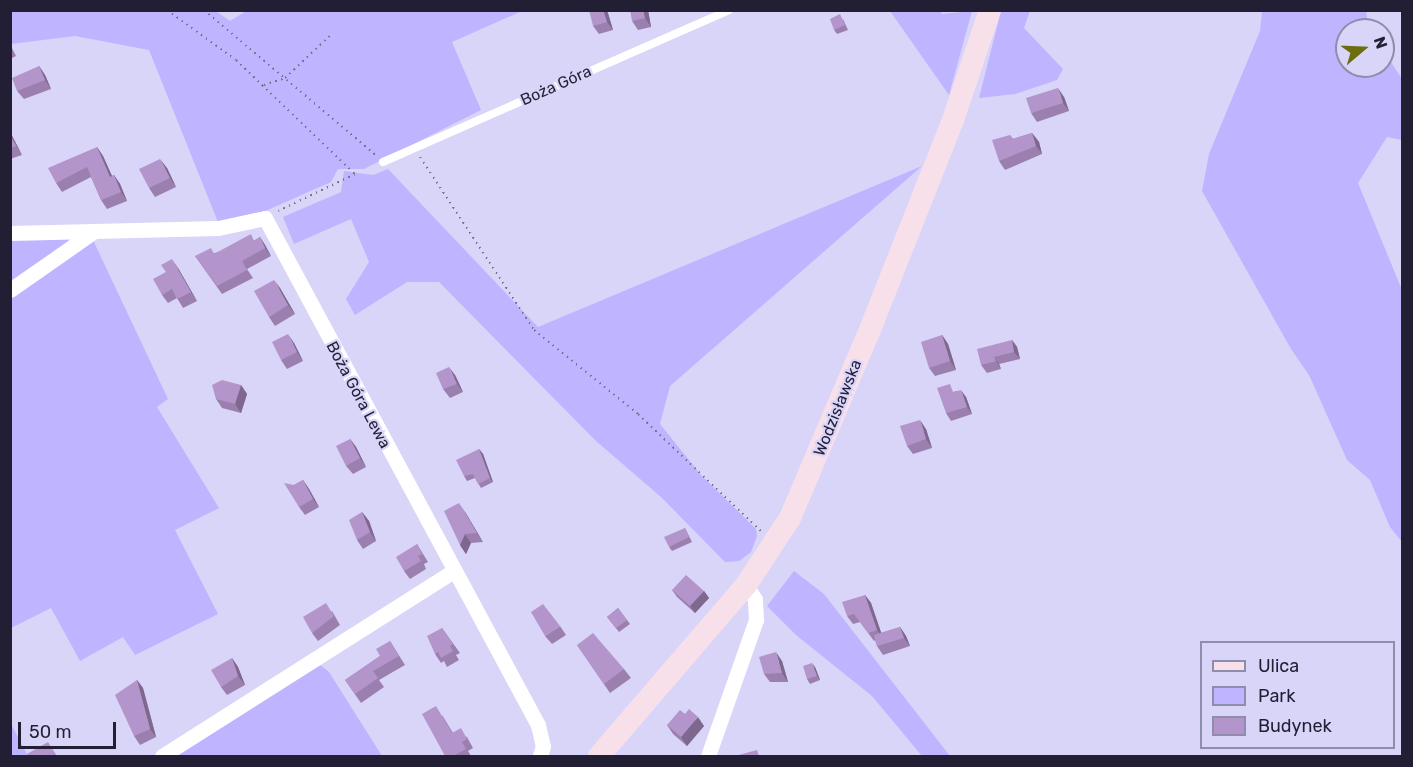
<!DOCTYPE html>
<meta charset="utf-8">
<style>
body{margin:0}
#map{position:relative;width:1413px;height:767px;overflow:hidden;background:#d9d5f9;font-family:Rubik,sans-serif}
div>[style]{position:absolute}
.green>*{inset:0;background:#beb4ff}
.path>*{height:2px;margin-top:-1px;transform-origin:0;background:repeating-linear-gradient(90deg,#75728e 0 1.5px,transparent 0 6px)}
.service>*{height:8px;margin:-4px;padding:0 4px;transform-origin:4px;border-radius:4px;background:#fff}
.minor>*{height:15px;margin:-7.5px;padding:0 7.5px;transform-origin:7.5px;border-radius:7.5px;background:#fff}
.secondary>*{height:22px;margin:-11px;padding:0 11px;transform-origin:11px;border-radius:11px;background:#f8e0eb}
.wall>*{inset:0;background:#9b80af}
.shaded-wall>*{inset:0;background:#7e688e}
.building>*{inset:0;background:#b495cb}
span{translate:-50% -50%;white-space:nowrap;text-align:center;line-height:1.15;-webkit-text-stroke:4.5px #d9d5f9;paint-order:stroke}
.street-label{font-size:16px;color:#221f35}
.frame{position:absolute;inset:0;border:12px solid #221f35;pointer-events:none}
.legend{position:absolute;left:1200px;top:641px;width:195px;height:108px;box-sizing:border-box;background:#d9d5f9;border:2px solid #908cab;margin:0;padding:8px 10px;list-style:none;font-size:18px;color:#221f35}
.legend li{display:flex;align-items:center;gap:12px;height:30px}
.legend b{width:30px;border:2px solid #908cab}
.north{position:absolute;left:1335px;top:18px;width:60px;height:60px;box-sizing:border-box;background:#d9d5f9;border:2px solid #908cab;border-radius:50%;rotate:71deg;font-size:16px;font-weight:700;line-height:24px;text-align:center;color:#221f35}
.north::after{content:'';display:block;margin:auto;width:21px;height:27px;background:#6c6d0e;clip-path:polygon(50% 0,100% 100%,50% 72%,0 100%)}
.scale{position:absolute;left:18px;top:722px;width:98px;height:27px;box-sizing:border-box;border:3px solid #221f35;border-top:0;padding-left:8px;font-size:18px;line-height:21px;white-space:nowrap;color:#221f35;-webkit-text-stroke:4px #d9d5f9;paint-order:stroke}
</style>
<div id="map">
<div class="green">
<i style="clip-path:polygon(248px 10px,522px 11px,452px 42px,481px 110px,364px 169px,338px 169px,331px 182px,252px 217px,218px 222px,149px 50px,75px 36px,11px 44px,11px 11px,216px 11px,230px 21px)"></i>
<i style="clip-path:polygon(890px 11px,940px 11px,942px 14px,972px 11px,949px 95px)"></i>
<i style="clip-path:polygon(1001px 11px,1030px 11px,1024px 28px,1063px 69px,1057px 80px,1015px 94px,979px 98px)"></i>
<i style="clip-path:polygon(1262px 11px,1366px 11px,1369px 30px,1347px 30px,1347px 66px,1383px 66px,1383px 50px,1402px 79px,1402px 140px,1387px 137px,1358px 183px,1402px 290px,1402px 542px,1390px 527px,1370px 480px,1347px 460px,1309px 375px,1291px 349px,1202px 191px,1209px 154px,1260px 31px)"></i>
<i style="clip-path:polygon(922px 166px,670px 386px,660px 424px,701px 475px,756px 529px,757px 536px,751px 552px,739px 561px,725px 562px,661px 497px,596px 441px,439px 282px,407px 282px,355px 315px,346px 299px,369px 262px,351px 219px,294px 244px,283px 217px,341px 192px,344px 171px,373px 175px,388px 169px,538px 327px)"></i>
<i style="clip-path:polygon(11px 237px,93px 240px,168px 399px,157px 407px,219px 508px,175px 530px,218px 614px,135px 655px,123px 637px,80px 661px,51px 608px,11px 628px)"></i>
<i style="clip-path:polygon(794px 571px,824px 594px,950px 756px,922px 756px,872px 696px,796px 635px,767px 606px)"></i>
<i style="clip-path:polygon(320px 665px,329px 672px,382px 756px,170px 756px)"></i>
<i style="clip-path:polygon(10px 724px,11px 724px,28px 756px,11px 756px)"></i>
</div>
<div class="path">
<i style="left:167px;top:10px;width:85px;rotate:35.9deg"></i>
<i style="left:236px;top:60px;width:165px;rotate:43.8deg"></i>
<i style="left:355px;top:174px;width:85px;rotate:154.3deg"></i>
<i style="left:204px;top:10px;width:226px;rotate:40.2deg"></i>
<i style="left:264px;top:85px;width:22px;rotate:-18deg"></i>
<i style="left:285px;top:78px;width:66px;rotate:-43.2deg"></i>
<i style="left:420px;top:157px;width:207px;rotate:56.6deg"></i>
<i style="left:534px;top:330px;width:134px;rotate:38.9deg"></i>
<i style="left:638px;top:414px;width:170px;rotate:43.6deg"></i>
</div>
<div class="service">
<i style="left:383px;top:162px;width:378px;rotate:-23.7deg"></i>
</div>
<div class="minor">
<i style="left:10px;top:233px;width:208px;rotate:-1.4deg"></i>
<i style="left:218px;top:228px;width:48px;rotate:-12deg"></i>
<i style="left:265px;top:218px;width:576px;rotate:61.7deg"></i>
<i style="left:538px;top:725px;width:22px;rotate:77deg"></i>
<i style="left:543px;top:746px;width:10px;rotate:107deg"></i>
<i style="left:10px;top:290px;width:101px;rotate:-34.9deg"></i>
<i style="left:162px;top:756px;width:345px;rotate:-32.4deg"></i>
<i style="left:708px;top:756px;width:144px;rotate:-70.6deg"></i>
<i style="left:756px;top:620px;width:21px;rotate:-93deg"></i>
<i style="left:755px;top:599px;width:17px;rotate:-123deg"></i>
</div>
<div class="secondary">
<i style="left:599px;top:756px;width:225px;rotate:-49.3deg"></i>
<i style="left:746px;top:585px;width:80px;rotate:-56.7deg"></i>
<i style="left:790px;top:518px;width:213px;rotate:-67deg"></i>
<i style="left:873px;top:322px;width:217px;rotate:-68.4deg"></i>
<i style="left:953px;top:120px;width:116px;rotate:-71.4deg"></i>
</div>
<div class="wall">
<i style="clip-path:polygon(607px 10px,613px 30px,599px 34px,593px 26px)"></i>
<i style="clip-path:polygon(648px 10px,651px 27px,638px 30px,632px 21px)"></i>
<i style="clip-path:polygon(843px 19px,848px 30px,837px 34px,834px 30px)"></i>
<i style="clip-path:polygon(10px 44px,16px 56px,10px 59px)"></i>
<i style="clip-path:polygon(39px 66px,45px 75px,51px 89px,24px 99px,17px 91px)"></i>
<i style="clip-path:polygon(1064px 97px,1069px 111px,1037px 122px,1031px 113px)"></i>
<i style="clip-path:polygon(10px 132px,22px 155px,10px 159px)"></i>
<i style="clip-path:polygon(1032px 133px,1039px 142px,1042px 154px,1005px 170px,999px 161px,1010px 135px,1013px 139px)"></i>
<i style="clip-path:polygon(97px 147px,103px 156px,112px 176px,114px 175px,120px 184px,127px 201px,107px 209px,101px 200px,91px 177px,62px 192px,56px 183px)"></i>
<i style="clip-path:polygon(167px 168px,176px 187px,155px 197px,149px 188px)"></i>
<i style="clip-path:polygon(260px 237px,265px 245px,271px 256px,247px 269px,253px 278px,222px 294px,195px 256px,215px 253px,255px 240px)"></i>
<i style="clip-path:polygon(178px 268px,197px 301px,183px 308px,177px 298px,168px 303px,162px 295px)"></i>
<i style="clip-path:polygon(280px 288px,295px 314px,275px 326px,269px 317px)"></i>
<i style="clip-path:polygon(942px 335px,948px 344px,956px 370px,935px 376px,929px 368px)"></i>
<i style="clip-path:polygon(1012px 340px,1017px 347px,1020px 359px,999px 364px,1001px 369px,987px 373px,981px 365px)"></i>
<i style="clip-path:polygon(294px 343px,303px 361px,287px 369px,281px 360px)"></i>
<i style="clip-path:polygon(455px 375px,463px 392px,450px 398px,443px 389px)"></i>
<i style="clip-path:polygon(241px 385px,247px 394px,241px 413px,222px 408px,216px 399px)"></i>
<i style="clip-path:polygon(955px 391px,966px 397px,972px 414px,951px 421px,946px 413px)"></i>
<i style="clip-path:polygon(926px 429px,932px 448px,913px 454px,907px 446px)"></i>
<i style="clip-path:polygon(350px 439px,356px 447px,366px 467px,353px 474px,346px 466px)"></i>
<i style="clip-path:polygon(479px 449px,483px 454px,493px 482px,481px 488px,475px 478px,467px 481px,464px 476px)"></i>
<i style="clip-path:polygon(303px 480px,309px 489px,319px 507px,305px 515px,299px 507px,294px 485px)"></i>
<i style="clip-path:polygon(362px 512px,369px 521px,376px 541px,363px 549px,357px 540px)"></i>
<i style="clip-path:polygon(465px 512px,483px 542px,471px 543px,466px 554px,460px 545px)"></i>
<i style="clip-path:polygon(685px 528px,692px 542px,672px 551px,669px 547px)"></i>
<i style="clip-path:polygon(417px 544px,428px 562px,424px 564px,426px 569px,410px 579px,404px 571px)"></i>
<i style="clip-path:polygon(672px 590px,704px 591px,709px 598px,695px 613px,677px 597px)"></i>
<i style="clip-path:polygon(865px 595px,871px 603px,881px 633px,900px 627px,906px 636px,910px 646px,883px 655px,877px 646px,875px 640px,874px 641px,860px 622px,853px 624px,847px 616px)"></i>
<i style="clip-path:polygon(618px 608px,630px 624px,619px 632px,607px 617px)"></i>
<i style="clip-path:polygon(332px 611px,340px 625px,318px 641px,312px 633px)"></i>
<i style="clip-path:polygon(560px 626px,566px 635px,552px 644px,545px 636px)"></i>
<i style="clip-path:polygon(442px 628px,460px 653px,456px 655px,459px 660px,447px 667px,444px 661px,441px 663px,435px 654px)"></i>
<i style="clip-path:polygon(390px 641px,405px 665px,379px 680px,384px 687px,361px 703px,345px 680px,380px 656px)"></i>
<i style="clip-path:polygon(577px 645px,624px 669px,631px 678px,610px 693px)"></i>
<i style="clip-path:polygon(232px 658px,238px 667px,245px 685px,227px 695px,221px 687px)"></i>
<i style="clip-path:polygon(782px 661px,788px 682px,770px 682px,764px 674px)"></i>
<i style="clip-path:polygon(815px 667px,820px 680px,810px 684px,807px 679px)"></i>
<i style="clip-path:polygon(137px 680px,143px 688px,156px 737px,140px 745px,134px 736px)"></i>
<i style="clip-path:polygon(685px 714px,704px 726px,687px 746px,673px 734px,667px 725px)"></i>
<i style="clip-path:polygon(442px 715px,453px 733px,467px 737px,473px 748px,468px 751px,471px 756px,445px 756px)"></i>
</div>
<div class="shaded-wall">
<i style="clip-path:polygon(603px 10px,607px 10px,613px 30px,607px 22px)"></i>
<i style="clip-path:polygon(643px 10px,648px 10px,651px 27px,645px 18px)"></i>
<i style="clip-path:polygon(39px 66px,45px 75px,51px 89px,45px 80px)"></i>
<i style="clip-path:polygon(1058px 88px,1064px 97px,1069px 111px,1063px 103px)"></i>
<i style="clip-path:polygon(10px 132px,22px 155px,10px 135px)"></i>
<i style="clip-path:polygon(1032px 133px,1039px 142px,1042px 154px,1036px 146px)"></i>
<i style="clip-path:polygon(97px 147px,103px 156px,116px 185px,110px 177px)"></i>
<i style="clip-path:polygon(160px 159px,167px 168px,176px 187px,170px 178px)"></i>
<i style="clip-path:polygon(114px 175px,120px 184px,127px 201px,121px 192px)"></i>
<i style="clip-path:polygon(260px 237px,265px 245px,271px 256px,265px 248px)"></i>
<i style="clip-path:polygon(172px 259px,178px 268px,197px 301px,191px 292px)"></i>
<i style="clip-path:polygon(274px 280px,280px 288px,295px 314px,288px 305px)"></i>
<i style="clip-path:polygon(288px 334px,294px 343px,303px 361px,297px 352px)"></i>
<i style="clip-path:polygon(942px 335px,948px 344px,956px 370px,950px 361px)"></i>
<i style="clip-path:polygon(1012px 340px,1017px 347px,1020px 359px,1014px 352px)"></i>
<i style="clip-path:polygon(994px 357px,999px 364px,1001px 369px,996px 361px)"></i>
<i style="clip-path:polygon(449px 367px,455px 375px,463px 392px,457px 384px)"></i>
<i style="clip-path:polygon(241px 385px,247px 394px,241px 413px,235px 404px)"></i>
<i style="clip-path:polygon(961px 390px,966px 397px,972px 414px,967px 407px)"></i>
<i style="clip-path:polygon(920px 420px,926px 429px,932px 448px,926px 439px)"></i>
<i style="clip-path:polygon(350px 439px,356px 447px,366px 467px,360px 458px)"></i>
<i style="clip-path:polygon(479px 449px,483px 454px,493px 482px,490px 478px)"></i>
<i style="clip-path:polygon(303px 480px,309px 489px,319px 507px,313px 499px)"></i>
<i style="clip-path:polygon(459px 503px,465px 512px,483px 542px,477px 533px)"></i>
<i style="clip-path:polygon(362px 512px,369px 521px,376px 541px,370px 532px)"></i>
<i style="clip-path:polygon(465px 534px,471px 543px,466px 554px,460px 545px)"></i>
<i style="clip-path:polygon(704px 591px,709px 598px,695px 613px,690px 606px)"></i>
<i style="clip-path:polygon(865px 595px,871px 603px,883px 638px,877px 630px)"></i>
<i style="clip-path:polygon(900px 627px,906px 636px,910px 646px,904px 638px)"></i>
<i style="clip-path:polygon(776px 652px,782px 661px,788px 682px,782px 673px)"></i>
<i style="clip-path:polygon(232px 658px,238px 667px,245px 685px,238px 676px)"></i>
<i style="clip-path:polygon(812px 663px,815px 667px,820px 680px,817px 676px)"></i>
<i style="clip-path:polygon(137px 680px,143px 688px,156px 737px,150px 729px)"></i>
<i style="clip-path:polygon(698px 717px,704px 726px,687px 746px,681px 737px)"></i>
</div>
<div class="building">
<i style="clip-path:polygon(589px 10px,603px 10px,607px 22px,593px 26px)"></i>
<i style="clip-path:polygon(630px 10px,643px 10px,645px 18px,632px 21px)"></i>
<i style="clip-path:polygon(840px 14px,845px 25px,834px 30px,830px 19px)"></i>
<i style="clip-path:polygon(39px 66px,45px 80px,17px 91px,12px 78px)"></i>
<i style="clip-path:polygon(1058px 88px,1063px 103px,1031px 113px,1026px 98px)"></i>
<i style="clip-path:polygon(1032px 133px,1036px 146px,999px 161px,992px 140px,1010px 135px,1012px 139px)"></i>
<i style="clip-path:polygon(10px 135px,16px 146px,10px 148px)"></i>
<i style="clip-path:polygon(97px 147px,110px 177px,114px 175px,121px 192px,101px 200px,87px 167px,56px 183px,48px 168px)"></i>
<i style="clip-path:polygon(160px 159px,170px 178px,149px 188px,139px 169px)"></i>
<i style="clip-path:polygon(251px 234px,254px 241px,260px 237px,265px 248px,242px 261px,247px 270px,217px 286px,195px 256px,211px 248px,214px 254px)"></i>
<i style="clip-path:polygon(172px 259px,191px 292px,177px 299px,172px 289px,162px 295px,153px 279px,166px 272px,161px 265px)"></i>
<i style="clip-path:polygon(274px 280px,288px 305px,269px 317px,254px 291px)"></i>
<i style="clip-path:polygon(288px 334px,297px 352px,281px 360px,272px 342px)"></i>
<i style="clip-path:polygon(942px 335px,950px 361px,929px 368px,921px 342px)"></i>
<i style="clip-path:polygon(1012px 340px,1014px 352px,994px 357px,996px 361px,981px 365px,977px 349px)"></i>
<i style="clip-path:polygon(449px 367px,457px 384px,443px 389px,436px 373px)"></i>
<i style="clip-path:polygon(222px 380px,241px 385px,235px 404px,216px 399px,212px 385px)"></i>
<i style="clip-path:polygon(950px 384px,953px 392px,961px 390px,967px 407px,946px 413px,937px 388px)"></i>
<i style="clip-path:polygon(920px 420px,926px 439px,907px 446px,900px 426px)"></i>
<i style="clip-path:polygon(350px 439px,360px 458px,346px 466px,336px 446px)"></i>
<i style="clip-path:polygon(479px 449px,490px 478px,478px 484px,473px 474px,464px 476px,456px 460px)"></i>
<i style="clip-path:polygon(303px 480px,313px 499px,299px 507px,284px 483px,294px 485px)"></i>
<i style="clip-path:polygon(459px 503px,477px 533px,465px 534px,460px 545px,444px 511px)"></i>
<i style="clip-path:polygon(362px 512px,370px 532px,357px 540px,349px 520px)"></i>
<i style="clip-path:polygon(685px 528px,689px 537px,669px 547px,664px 537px)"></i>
<i style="clip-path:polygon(417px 544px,422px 554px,418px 556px,421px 561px,404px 571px,396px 557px)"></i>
<i style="clip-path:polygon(686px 575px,704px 591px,690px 606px,672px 590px)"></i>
<i style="clip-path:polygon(865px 595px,877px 630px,868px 633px,854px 614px,847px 616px,842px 602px)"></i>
<i style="clip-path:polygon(326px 603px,334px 616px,312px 633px,303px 617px)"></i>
<i style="clip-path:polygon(543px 604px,560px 626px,545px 636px,531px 612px)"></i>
<i style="clip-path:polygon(618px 608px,627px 620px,616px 628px,607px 617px)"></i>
<i style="clip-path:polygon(900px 627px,904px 638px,877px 646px,874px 635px)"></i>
<i style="clip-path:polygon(442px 628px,453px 644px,450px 646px,453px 651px,441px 658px,438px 652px,435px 654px,427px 636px)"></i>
<i style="clip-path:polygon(593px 633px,624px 669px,604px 684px,577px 645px)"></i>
<i style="clip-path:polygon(390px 641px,399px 656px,373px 671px,378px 678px,355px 694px,345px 680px,380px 656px,376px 649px)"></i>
<i style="clip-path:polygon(776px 652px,782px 673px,764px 674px,759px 657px)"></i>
<i style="clip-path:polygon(232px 658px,238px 676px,221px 687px,211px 670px)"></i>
<i style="clip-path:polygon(812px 663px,817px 676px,807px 679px,803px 666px)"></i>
<i style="clip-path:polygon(137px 680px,150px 729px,134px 736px,115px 695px)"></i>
<i style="clip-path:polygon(436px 706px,452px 733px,461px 728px,467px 739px,462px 742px,466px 749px,453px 756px,445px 756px,422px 714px)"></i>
<i style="clip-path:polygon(689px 709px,698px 717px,681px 737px,667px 725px,680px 710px,685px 714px)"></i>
<i style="clip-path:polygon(48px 742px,57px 756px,29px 756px,27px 754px)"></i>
<i style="clip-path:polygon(757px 750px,759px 756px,735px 756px)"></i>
</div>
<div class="street-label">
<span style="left:556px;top:86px;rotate:-24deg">Boża Góra</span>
<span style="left:358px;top:395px;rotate:62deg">Boża Góra Lewa</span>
<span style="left:838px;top:408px;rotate:-68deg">Wodzisławska</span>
</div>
<div class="frame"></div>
<ul class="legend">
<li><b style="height:8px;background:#f8e0eb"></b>Ulica</li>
<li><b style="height:16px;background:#beb4ff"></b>Park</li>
<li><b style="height:16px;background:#b495cb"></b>Budynek</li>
</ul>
<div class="north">N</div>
<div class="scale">50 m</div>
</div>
